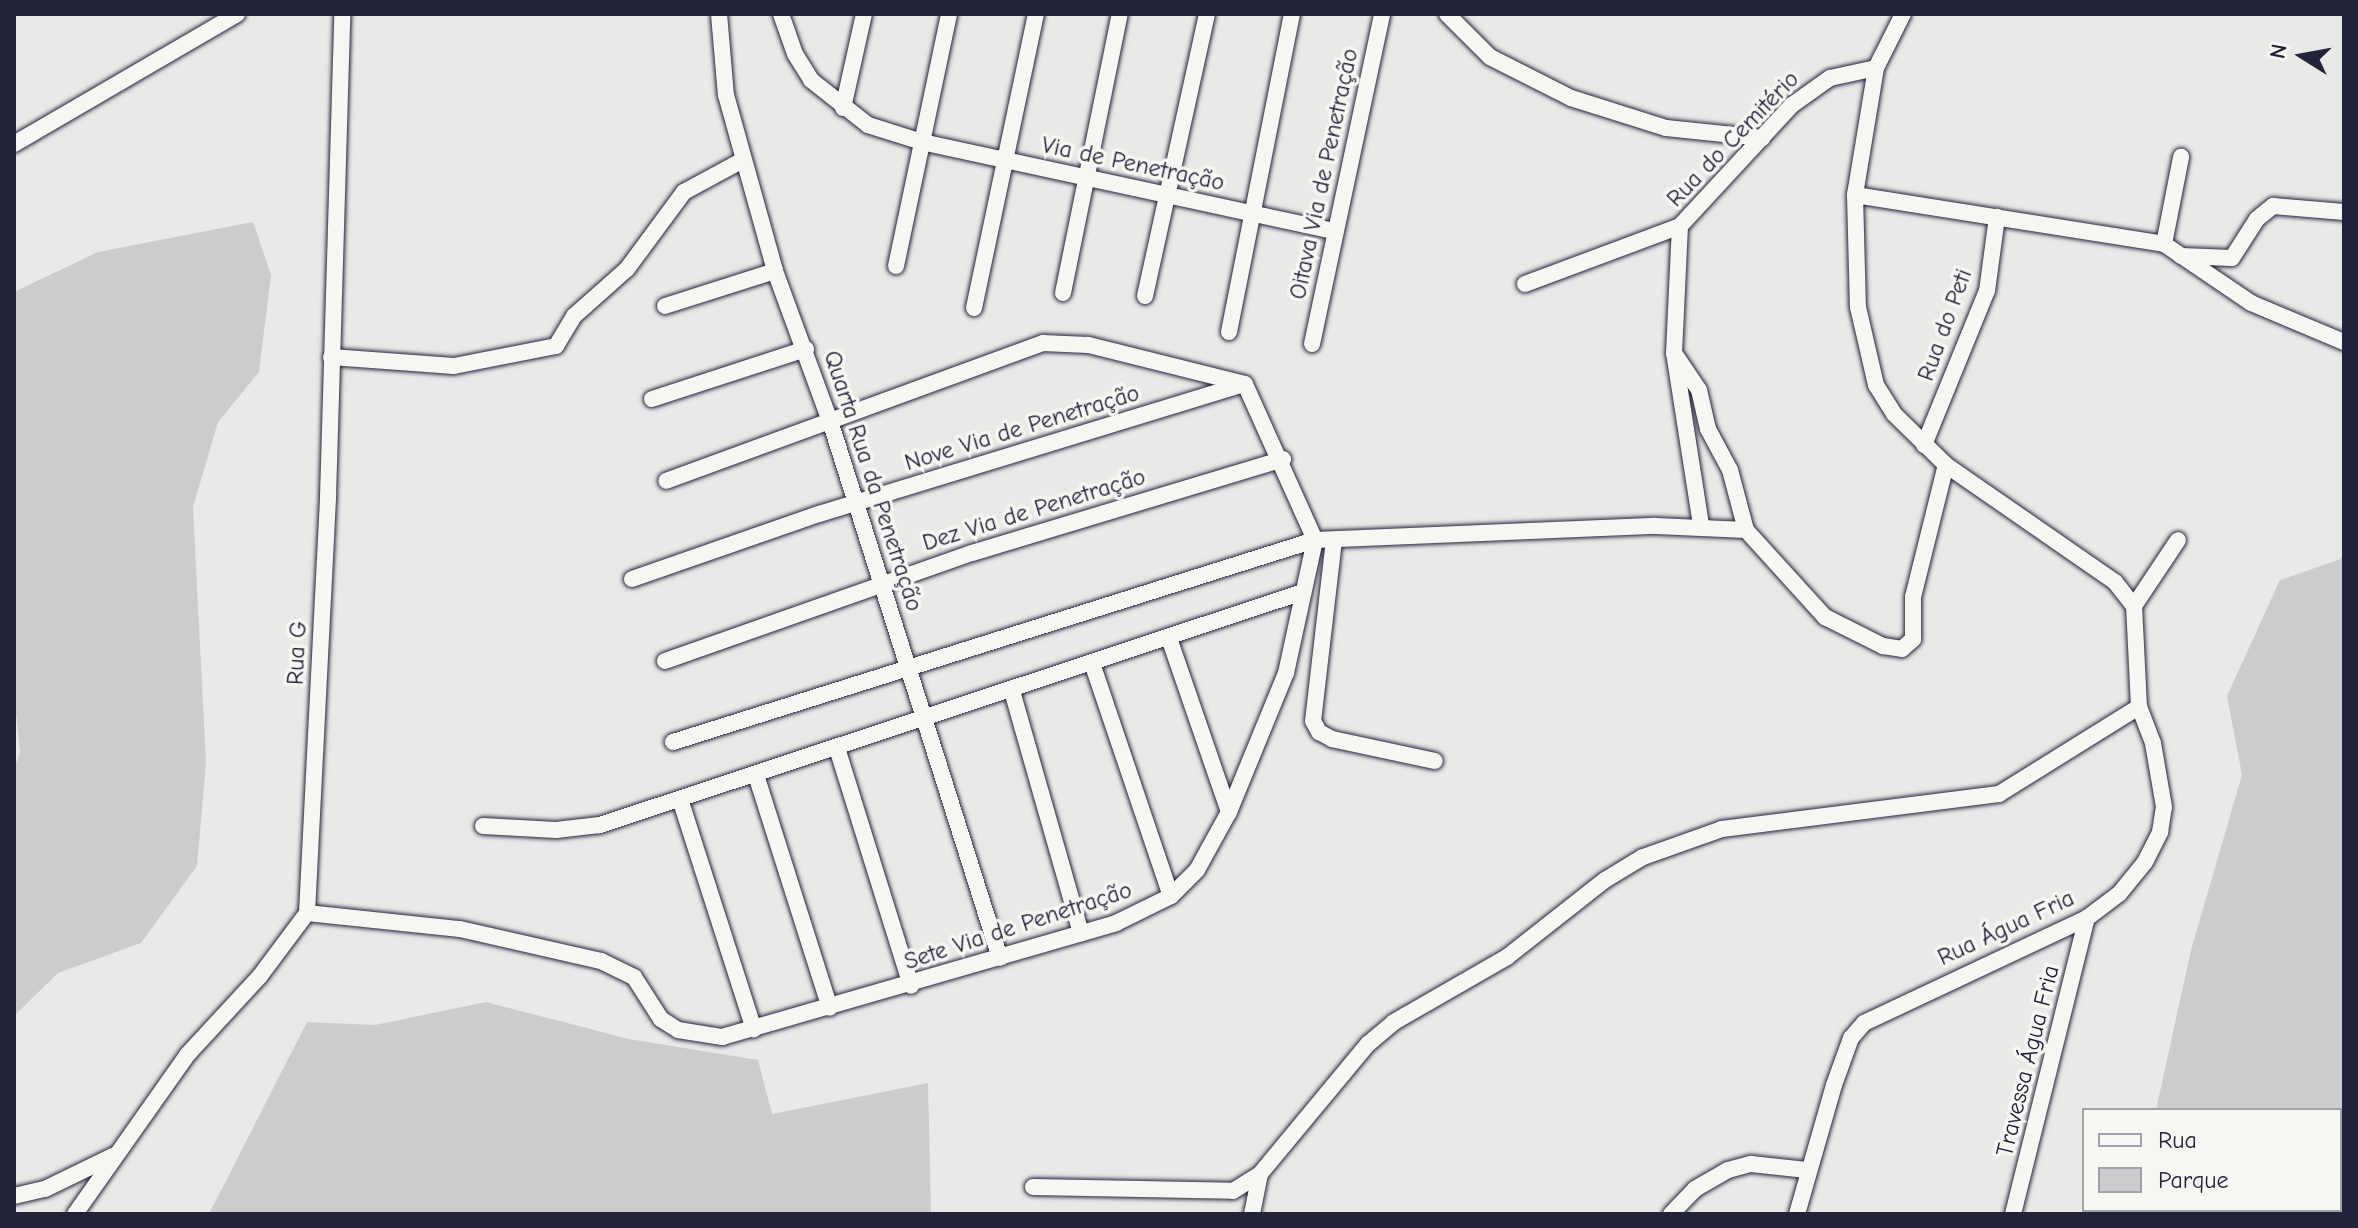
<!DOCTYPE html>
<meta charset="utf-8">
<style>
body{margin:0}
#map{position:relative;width:2358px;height:1228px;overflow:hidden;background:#e9e9e7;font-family:"Comic Neue",sans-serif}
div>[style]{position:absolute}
.green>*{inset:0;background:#ccccce}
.roads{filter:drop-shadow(0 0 2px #22223b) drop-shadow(0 0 2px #22223b)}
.street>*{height:16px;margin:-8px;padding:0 8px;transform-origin:8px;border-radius:8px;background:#f6f6f2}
span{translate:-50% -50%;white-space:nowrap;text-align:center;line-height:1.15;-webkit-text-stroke:7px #f6f6f2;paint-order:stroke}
.street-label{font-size:24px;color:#22223b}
.frame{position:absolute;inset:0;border:16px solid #22223b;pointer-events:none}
.legend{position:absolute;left:2082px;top:1108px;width:260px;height:104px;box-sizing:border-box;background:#f6f6f2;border:2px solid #a1a1a9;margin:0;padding:10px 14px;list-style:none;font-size:24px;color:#22223b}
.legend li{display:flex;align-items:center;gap:16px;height:40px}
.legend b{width:40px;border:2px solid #a1a1a9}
.north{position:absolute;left:2262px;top:16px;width:80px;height:80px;-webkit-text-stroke:6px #f6f6f2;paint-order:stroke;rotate:281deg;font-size:22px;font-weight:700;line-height:32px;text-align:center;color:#22223b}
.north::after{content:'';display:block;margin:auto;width:28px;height:36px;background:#22223b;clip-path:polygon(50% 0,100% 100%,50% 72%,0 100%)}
</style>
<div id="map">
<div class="green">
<i style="clip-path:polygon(253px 222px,271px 275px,259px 372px,218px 422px,193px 507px,206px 762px,197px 866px,141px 943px,58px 973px,14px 1016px,14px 769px,20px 752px,14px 694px,14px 292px,98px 252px)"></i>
<i style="clip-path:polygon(2344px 547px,2344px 1214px,2133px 1214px,2340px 1210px,2340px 1110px,2156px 1110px,2191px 950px,2242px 775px,2227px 696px,2280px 580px,2341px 559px)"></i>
<i style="clip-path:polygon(486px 1002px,629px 1039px,758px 1060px,772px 1114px,928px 1083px,931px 1214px,209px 1214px,307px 1022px,375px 1025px)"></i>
</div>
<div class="roads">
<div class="street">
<i style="left:719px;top:14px;width:81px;rotate:85.1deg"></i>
<i style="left:726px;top:95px;width:183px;rotate:74.4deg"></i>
<i style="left:775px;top:271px;width:163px;rotate:69.9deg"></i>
<i style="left:831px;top:424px;width:560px;rotate:72.44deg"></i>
<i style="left:781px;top:14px;width:42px;rotate:70.7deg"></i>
<i style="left:795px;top:54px;width:31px;rotate:58deg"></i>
<i style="left:811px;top:80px;width:73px;rotate:38.3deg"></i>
<i style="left:868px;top:125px;width:57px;rotate:17.5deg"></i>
<i style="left:922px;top:142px;width:422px;rotate:12.2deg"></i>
<i style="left:1447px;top:14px;width:61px;rotate:45deg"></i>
<i style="left:1490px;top:57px;width:91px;rotate:26.8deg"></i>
<i style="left:1571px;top:98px;width:100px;rotate:17.5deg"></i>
<i style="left:1666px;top:128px;width:97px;rotate:5.9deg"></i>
<i style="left:1903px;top:14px;width:60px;rotate:116.6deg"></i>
<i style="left:1876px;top:68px;width:129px;rotate:99.4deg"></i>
<i style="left:1855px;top:195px;width:112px;rotate:88.5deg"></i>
<i style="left:1858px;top:307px;width:80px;rotate:77deg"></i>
<i style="left:1876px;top:385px;width:34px;rotate:58deg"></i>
<i style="left:1894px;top:414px;width:73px;rotate:44.4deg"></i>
<i style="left:1946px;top:465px;width:206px;rotate:34.7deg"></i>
<i style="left:2115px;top:582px;width:31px;rotate:52deg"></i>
<i style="left:2134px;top:606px;width:79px;rotate:-56.3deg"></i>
<i style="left:843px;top:108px;width:96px;rotate:-77.4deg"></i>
<i style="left:14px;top:144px;width:258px;rotate:-30.2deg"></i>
<i style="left:1855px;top:195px;width:313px;rotate:9deg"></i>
<i style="left:2164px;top:244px;width:105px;rotate:34.1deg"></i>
<i style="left:2251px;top:303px;width:101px;rotate:22.8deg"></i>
<i style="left:2164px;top:244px;width:89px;rotate:-78.9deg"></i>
<i style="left:2181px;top:256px;width:51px;rotate:2.2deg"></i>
<i style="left:2232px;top:258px;width:46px;rotate:-57.3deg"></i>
<i style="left:2257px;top:219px;width:21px;rotate:-39deg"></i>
<i style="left:2273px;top:206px;width:71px;rotate:4.8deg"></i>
<i style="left:896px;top:266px;width:258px;rotate:-78.1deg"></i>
<i style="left:1525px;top:284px;width:165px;rotate:-20.5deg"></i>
<i style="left:1063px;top:293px;width:285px;rotate:-78.5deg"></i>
<i style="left:1145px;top:296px;width:289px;rotate:-77.6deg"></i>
<i style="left:665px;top:306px;width:115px;rotate:-17.7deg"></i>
<i style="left:974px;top:308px;width:300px;rotate:-78.1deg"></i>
<i style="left:1229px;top:332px;width:324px;rotate:-78.8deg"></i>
<i style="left:1312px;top:344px;width:337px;rotate:-78deg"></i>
<i style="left:1674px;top:353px;width:45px;rotate:56deg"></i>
<i style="left:1699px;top:390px;width:40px;rotate:77deg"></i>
<i style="left:1708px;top:429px;width:47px;rotate:61.8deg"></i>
<i style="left:1730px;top:470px;width:62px;rotate:75.1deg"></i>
<i style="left:1746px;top:530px;width:118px;rotate:47.8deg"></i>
<i style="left:1825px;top:617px;width:65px;rotate:26.6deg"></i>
<i style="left:1883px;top:646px;width:19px;rotate:9deg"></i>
<i style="left:1902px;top:649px;width:15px;rotate:-42deg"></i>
<i style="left:1913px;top:639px;width:42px;rotate:-90deg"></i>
<i style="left:1913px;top:597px;width:136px;rotate:-76deg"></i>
<i style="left:331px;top:357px;width:123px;rotate:4.2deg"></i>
<i style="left:454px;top:366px;width:104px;rotate:-11.1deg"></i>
<i style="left:556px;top:346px;width:35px;rotate:-59deg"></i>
<i style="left:574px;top:316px;width:71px;rotate:-41.6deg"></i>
<i style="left:627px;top:269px;width:96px;rotate:-53.5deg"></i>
<i style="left:684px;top:192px;width:67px;rotate:-28.5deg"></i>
<i style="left:652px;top:399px;width:162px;rotate:-18deg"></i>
<i style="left:1924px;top:445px;width:166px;rotate:-67.8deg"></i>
<i style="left:1987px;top:291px;width:75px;rotate:-82.3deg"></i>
<i style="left:1701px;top:525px;width:174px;rotate:-98.9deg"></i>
<i style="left:1674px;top:353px;width:127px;rotate:-87.3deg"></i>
<i style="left:1680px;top:226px;width:165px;rotate:-47.2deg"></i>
<i style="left:1792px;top:105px;width:47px;rotate:-35.4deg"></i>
<i style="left:1830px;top:78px;width:47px;rotate:-12.3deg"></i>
<i style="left:1334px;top:540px;width:182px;rotate:96.6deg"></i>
<i style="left:1313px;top:721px;width:13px;rotate:61deg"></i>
<i style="left:1319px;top:732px;width:15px;rotate:28deg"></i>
<i style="left:1332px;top:739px;width:105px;rotate:12.1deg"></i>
<i style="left:632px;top:579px;width:198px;rotate:-19.2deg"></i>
<i style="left:819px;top:514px;width:444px;rotate:-17deg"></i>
<i style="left:1169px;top:638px;width:184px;rotate:71deg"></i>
<i style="left:665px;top:661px;width:325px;rotate:-19.4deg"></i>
<i style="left:972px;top:553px;width:325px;rotate:-16.8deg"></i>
<i style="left:1092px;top:663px;width:246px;rotate:71.3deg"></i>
<i style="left:1012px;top:691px;width:252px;rotate:74.1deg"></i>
<i style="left:673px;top:742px;width:673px;rotate:-17.47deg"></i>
<i style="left:1315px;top:540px;width:341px;rotate:-2.4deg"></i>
<i style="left:1656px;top:526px;width:90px;rotate:2.5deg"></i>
<i style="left:837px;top:748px;width:249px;rotate:72.7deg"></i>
<i style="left:756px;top:775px;width:244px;rotate:72.4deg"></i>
<i style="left:680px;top:799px;width:242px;rotate:72.2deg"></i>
<i style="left:483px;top:826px;width:73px;rotate:3.1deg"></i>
<i style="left:556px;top:830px;width:44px;rotate:-6.5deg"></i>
<i style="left:600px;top:825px;width:741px;rotate:-18.34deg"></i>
<i style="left:307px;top:913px;width:154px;rotate:6deg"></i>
<i style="left:460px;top:929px;width:145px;rotate:12.8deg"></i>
<i style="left:601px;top:961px;width:37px;rotate:26deg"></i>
<i style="left:634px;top:977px;width:50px;rotate:57.3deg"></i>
<i style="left:661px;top:1019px;width:20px;rotate:33deg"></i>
<i style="left:678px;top:1030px;width:45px;rotate:9deg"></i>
<i style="left:722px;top:1037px;width:410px;rotate:-16.1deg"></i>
<i style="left:1116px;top:923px;width:61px;rotate:-26.1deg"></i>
<i style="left:1171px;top:896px;width:37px;rotate:-45deg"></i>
<i style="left:1197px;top:870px;width:66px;rotate:-61.1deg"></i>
<i style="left:1229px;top:812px;width:150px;rotate:-67.7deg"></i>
<i style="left:1286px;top:673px;width:136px;rotate:-77.7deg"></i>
<i style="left:1315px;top:540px;width:171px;rotate:-114.2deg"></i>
<i style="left:1245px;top:384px;width:162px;rotate:-166deg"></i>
<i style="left:1088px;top:345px;width:45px;rotate:-177.5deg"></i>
<i style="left:1043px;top:343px;width:401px;rotate:159.9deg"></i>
<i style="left:1033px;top:1187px;width:200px;rotate:1.1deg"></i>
<i style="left:1233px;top:1191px;width:32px;rotate:-32deg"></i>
<i style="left:1260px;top:1174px;width:169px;rotate:-50.3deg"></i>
<i style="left:1368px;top:1044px;width:34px;rotate:-40deg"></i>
<i style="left:1394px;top:1022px;width:130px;rotate:-29.9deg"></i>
<i style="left:1507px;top:957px;width:125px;rotate:-38.2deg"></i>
<i style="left:1605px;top:880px;width:44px;rotate:-31.2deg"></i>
<i style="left:1643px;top:857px;width:84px;rotate:-19.5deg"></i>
<i style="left:1722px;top:829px;width:279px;rotate:-7.2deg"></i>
<i style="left:1999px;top:794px;width:165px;rotate:-31.9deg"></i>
<i style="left:14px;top:1196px;width:32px;rotate:-13deg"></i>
<i style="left:45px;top:1189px;width:76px;rotate:-25.9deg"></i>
<i style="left:75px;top:1214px;width:196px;rotate:-54.8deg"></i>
<i style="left:188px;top:1054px;width:106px;rotate:-47.3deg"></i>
<i style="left:260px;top:976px;width:79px;rotate:-53.3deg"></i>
<i style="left:307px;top:913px;width:417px;rotate:-87.1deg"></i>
<i style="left:328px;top:497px;width:483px;rotate:-88.3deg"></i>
<i style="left:1252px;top:1214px;width:41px;rotate:-78.7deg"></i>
<i style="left:1671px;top:1214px;width:35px;rotate:-46deg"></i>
<i style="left:1695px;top:1189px;width:38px;rotate:-30deg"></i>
<i style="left:1728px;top:1170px;width:24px;rotate:-15deg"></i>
<i style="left:1751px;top:1164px;width:56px;rotate:6.1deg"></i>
<i style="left:1797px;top:1214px;width:134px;rotate:-74deg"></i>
<i style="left:1834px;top:1085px;width:50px;rotate:-70.1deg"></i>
<i style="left:1851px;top:1038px;width:20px;rotate:-49deg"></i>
<i style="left:1864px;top:1023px;width:246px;rotate:-25.2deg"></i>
<i style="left:2087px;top:918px;width:40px;rotate:-37deg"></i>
<i style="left:2119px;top:894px;width:41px;rotate:-50.9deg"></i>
<i style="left:2145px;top:862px;width:34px;rotate:-63deg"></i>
<i style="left:2160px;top:832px;width:25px;rotate:-81deg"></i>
<i style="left:2164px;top:807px;width:65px;rotate:-99.8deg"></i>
<i style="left:2153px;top:743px;width:39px;rotate:-111deg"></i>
<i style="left:2139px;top:707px;width:101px;rotate:-92.8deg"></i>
<i style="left:2013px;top:1214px;width:305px;rotate:-76deg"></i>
</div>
</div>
<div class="street-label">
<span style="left:1733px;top:139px;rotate:-46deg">Rua do Cemitério</span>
<span style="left:1133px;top:164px;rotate:12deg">Via de Penetração</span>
<span style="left:1324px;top:174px;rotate:-78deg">Oitava Via de Penetração</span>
<span style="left:1945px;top:325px;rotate:-70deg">Rua do Peti</span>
<span style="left:1022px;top:428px;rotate:-17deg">Nove Via de Penetração</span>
<span style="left:873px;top:481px;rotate:72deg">Quarta Rua da Penetração</span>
<span style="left:1034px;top:510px;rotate:-17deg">Dez Via de Penetração</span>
<span style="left:297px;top:653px;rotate:-87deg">Rua G</span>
<span style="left:1018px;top:926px;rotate:-18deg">Sete Via de Penetração</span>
<span style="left:2006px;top:928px;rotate:-25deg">Rua Água Fria</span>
<span style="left:2028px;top:1061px;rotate:-76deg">Travessa Água Fria</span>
</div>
<div class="frame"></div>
<ul class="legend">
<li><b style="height:10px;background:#f6f6f2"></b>Rua</li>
<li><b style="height:22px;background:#ccccce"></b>Parque</li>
</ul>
<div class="north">N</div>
</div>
